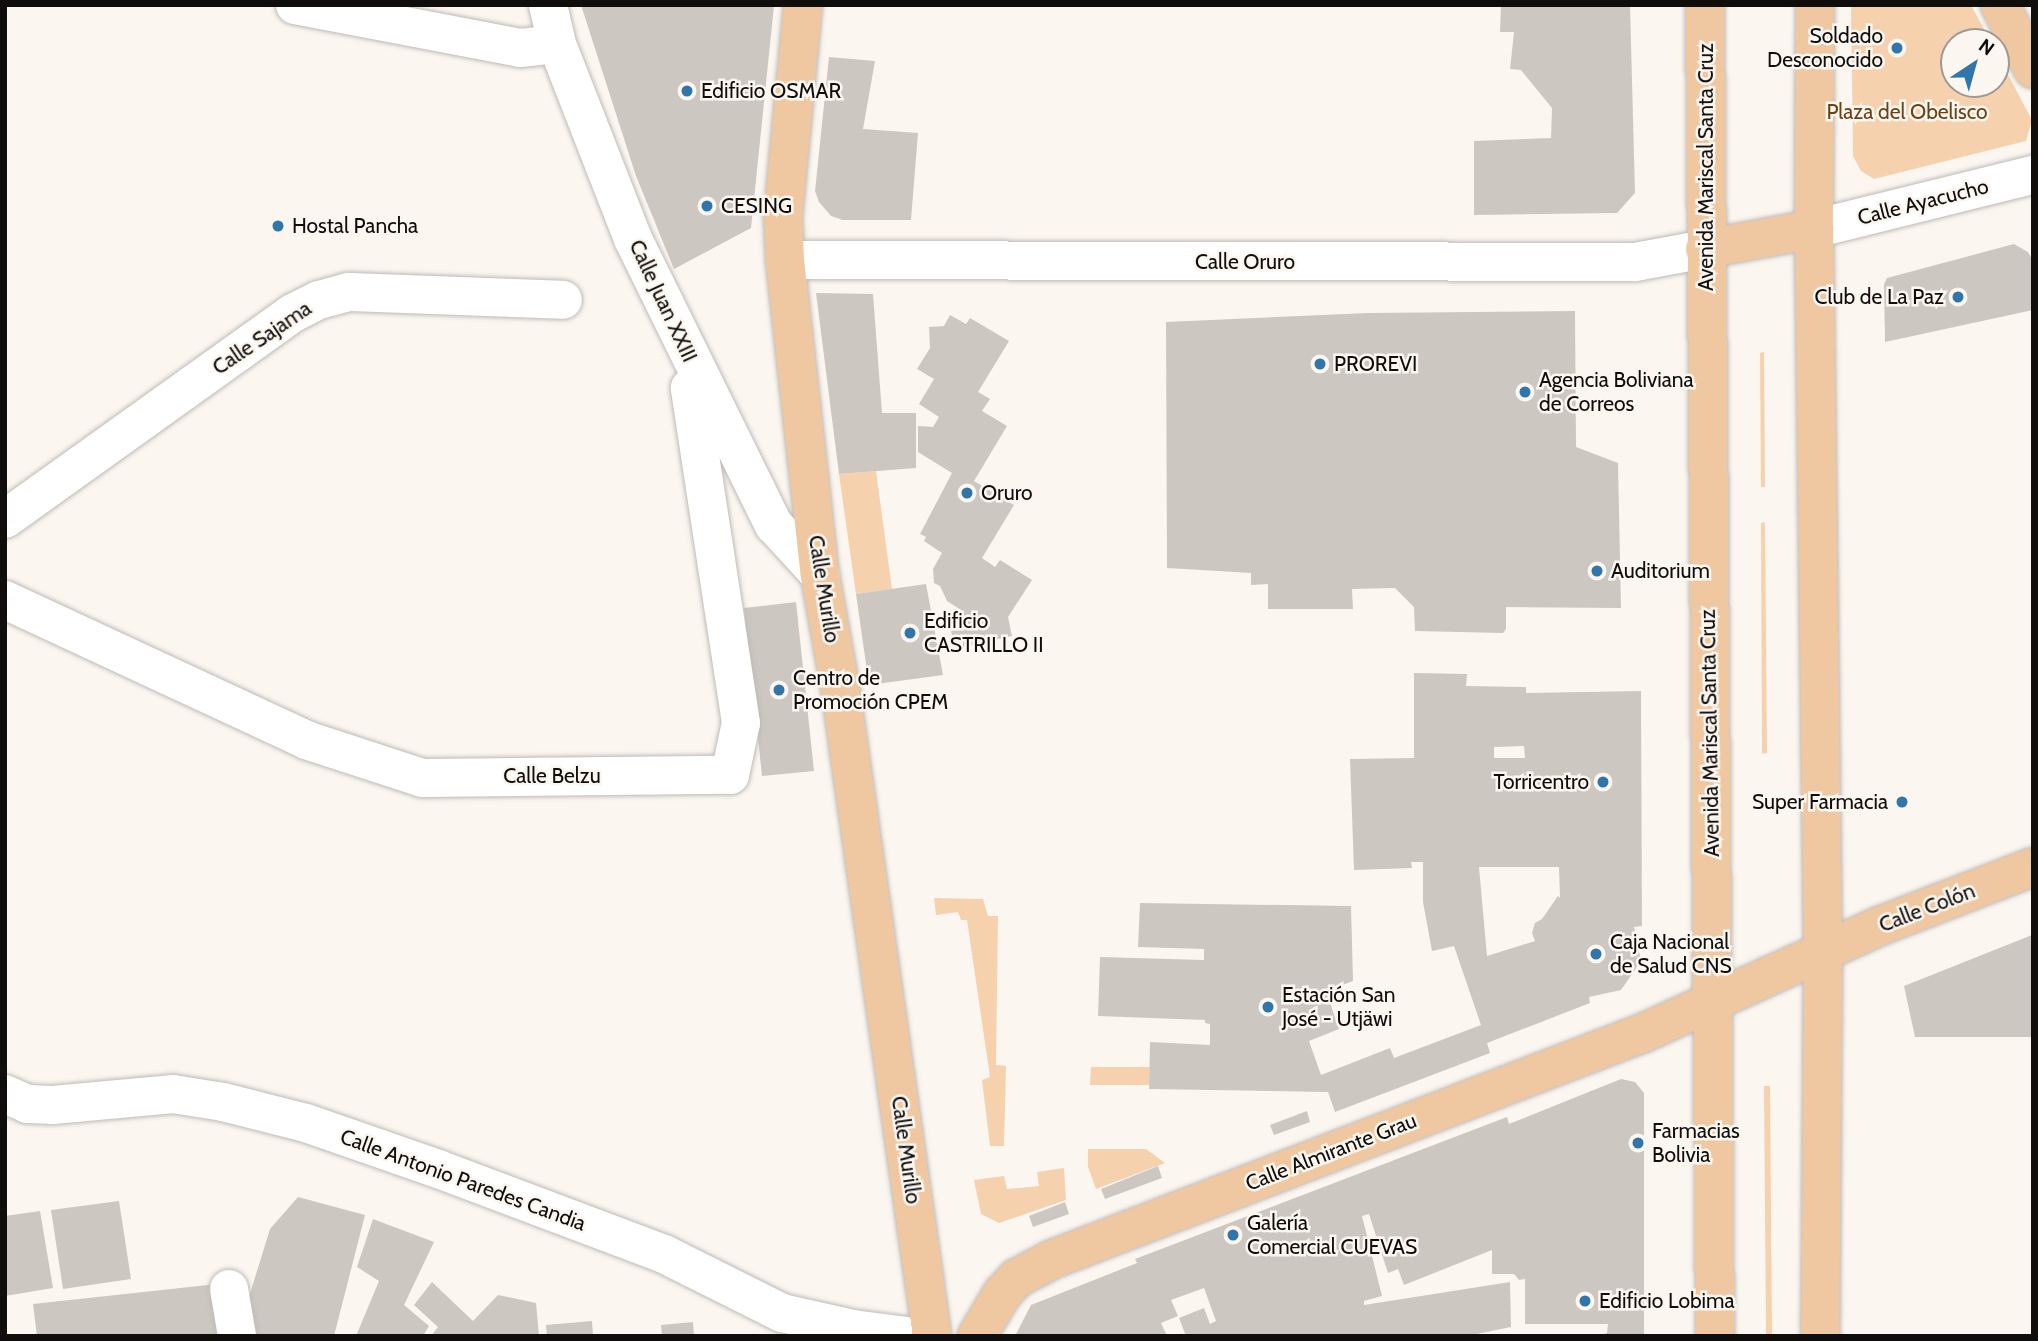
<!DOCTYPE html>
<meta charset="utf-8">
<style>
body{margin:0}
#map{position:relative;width:2038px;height:1341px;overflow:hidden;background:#fcf6f1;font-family:Cabin,sans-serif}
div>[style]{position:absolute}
.green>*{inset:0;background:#f6d1ae}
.building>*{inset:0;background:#cdc7c2}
.roads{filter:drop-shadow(0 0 2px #bfbab5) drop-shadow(0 0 2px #bfbab5)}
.minor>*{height:38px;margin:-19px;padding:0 19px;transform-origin:19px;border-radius:19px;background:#fff}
.major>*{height:38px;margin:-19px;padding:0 19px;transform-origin:19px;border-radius:19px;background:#efc8a1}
.dots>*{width:19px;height:19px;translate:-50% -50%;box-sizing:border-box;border:4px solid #fcf6f1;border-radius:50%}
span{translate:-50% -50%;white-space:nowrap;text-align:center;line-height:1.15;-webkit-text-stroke:5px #fcf6f1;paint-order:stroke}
.poi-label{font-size:21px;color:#0f0e0c}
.right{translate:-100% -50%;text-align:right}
.left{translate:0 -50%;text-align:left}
.park-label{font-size:21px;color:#6c4313}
.street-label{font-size:21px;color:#0f0e0c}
.frame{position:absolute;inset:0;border:7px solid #0f0e0c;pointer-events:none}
.north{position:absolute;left:1940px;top:28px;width:70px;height:70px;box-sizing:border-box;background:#fcf6f1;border:2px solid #9d9995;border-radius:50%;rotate:36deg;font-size:19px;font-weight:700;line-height:28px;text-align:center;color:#0f0e0c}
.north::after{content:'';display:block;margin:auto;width:24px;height:32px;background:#3076ab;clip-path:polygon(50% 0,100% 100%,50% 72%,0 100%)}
</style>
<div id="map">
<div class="green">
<i style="clip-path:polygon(1851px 5px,1971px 5px,1991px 42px,1954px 42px,1954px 84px,1996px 84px,1996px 52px,2032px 120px,2026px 141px,1874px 179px,1861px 171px,1853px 156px)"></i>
<i style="clip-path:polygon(1764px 352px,1765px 487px,1761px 487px,1760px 353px)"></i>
<i style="clip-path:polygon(876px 471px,892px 589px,856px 594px,839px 474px)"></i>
<i style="clip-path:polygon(1765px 522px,1767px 753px,1762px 754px,1761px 523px)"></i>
<i style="clip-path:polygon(934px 898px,983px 899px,988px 916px,998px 916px,996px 1065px,1006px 1066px,1004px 1146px,990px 1146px,982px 1080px,990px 1077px,967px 920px,961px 920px,958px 912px,936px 915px)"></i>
<i style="clip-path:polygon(1091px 1067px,1150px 1067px,1149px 1085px,1090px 1085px)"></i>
<i style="clip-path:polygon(1764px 1086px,1770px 1086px,1772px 1336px,1766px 1336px)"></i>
<i style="clip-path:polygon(1088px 1149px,1146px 1149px,1165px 1163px,1096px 1189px,1088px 1167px)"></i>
<i style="clip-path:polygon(1064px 1168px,1066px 1200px,999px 1223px,981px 1214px,974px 1180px,1004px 1176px,1007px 1189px,1039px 1186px,1037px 1172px)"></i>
</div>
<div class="building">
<i style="clip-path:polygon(581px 5px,774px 6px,751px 228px,674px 269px,636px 176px)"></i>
<i style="clip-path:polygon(1501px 5px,1630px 5px,1635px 193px,1617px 213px,1474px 215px,1474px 141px,1551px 138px,1552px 108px,1521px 70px,1510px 69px,1514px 32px,1500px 32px)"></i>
<i style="clip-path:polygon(829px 57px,875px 61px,863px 129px,918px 133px,911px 220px,843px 220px,831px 216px,819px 202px,815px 191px)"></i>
<i style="clip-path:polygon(2014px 244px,2028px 252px,2033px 261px,2033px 310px,1885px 342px,1884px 284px,1887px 278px)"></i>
<i style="clip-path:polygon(816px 293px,873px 294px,882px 413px,916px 413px,916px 468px,839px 474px)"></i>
<i style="clip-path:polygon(1575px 311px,1576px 447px,1618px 463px,1621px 608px,1506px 607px,1506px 629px,1503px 633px,1415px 631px,1414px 607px,1395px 588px,1352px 589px,1353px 609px,1268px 609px,1268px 584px,1251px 585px,1251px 573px,1167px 568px,1166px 322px,1368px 313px)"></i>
<i style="clip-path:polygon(950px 315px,966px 324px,970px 318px,1009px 341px,978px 392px,990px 399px,982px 411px,1007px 426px,974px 481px,1014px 505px,982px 558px,995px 567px,1000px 560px,1032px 580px,1008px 617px,1012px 636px,955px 649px,950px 627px,961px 610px,947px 601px,940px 586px,934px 583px,933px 569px,942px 553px,924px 541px,926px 537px,920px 534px,952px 473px,918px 452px,918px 426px,933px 427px,939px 417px,919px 404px,934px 379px,917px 369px,930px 348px,929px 327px,944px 326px)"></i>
<i style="clip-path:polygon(926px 584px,943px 675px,869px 685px,856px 594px)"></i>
<i style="clip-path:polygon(796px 602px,814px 771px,762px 776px,744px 608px)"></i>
<i style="clip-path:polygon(evenodd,1414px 673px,1467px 674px,1466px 686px,1526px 687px,1526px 693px,1641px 691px,1642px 926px,1634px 927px,1641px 961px,1621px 990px,1589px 997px,1590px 1003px,1487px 1043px,1490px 1053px,1335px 1112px,1328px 1092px,1149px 1089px,1150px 1042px,1210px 1045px,1210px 1024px,1205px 1023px,1205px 1020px,1098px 1016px,1100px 957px,1204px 960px,1204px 949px,1138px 947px,1140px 903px,1351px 906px,1353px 981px,1326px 991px,1339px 1029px,1309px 1041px,1321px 1075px,1390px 1048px,1394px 1058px,1481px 1025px,1454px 946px,1432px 951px,1423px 902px,1423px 862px,1411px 862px,1412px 868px,1354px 870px,1350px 759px,1414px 758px,1414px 673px,1524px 746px,1525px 758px,1494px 758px,1494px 747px,1524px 746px,1414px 673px,1479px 867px,1559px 867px,1560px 898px,1558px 896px,1542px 919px,1535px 923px,1532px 933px,1535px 941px,1487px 956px,1479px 867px)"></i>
<i style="clip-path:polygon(2032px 935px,2033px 1037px,1915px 1037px,1904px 986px)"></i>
<i style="clip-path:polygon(1621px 1079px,1635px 1082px,1644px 1093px,1644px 1336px,1598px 1336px,1607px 1333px,1608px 1324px,1525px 1324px,1525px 1279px,1519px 1280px,1514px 1274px,1492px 1274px,1492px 1250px,1404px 1285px,1398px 1269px,1388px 1273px,1369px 1214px,1362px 1216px,1382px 1296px,1364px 1301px,1364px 1305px,1510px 1282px,1511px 1327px,1467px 1336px,1186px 1336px,1179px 1318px,1204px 1308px,1210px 1324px,1216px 1321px,1204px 1288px,1171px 1300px,1178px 1316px,1161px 1323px,1167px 1336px,1015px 1336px,1031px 1305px,1137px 1263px,1135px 1259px,1507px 1117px,1509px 1124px)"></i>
<i style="clip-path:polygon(1307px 1111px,1310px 1122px,1274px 1135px,1270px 1125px)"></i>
<i style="clip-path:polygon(1158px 1166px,1162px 1178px,1105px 1199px,1101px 1189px)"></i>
<i style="clip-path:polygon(298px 1197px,365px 1215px,334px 1336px,246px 1336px,249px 1297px,270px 1229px)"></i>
<i style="clip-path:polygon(119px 1201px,131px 1279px,63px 1289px,51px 1210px)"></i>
<i style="clip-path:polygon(1065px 1202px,1069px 1214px,1033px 1227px,1029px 1216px)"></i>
<i style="clip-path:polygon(40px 1211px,53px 1288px,5px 1296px,5px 1216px)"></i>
<i style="clip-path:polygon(373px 1219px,434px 1242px,404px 1305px,429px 1326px,423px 1336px,356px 1336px,379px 1281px,357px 1267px)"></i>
<i style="clip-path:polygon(432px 1282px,473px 1321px,498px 1295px,536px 1303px,539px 1336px,431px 1336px,438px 1327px,414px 1305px)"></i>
<i style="clip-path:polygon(217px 1284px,223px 1336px,37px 1336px,33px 1304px)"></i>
<i style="clip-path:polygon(592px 1321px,593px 1336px,547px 1336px,546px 1325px)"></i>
<i style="clip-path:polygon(693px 1322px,694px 1336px,662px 1336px,661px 1325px)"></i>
</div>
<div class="roads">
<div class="minor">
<i style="left:295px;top:5px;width:229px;rotate:10.8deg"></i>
<i style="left:520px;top:48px;width:37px;rotate:-6deg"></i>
<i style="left:548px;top:5px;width:40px;rotate:77deg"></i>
<i style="left:557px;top:44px;width:209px;rotate:68.7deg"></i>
<i style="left:633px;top:239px;width:319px;rotate:63.8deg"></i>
<i style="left:774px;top:525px;width:68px;rotate:47.4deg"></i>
<i style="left:1814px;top:229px;width:226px;rotate:-13.9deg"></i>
<i style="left:785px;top:260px;width:850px;rotate:0.13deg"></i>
<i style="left:1635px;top:262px;width:71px;rotate:-10.5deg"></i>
<i style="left:5px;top:519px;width:354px;rotate:-35.6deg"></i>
<i style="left:293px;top:313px;width:29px;rotate:-27deg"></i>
<i style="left:319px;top:300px;width:31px;rotate:-15deg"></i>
<i style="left:349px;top:292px;width:214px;rotate:2.1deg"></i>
<i style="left:5px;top:600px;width:332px;rotate:24.9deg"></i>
<i style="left:306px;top:740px;width:122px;rotate:18.1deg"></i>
<i style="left:422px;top:778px;width:308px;rotate:-0.6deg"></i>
<i style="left:730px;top:775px;width:53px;rotate:-78.1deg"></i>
<i style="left:741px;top:723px;width:339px;rotate:-98.7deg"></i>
<i style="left:690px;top:388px;width:14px;rotate:-36deg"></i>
<i style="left:5px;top:1094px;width:24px;rotate:24deg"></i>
<i style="left:27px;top:1104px;width:26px;rotate:2deg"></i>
<i style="left:53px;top:1105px;width:121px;rotate:-5.2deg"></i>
<i style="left:173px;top:1094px;width:51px;rotate:9.1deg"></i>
<i style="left:223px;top:1102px;width:86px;rotate:14.2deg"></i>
<i style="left:306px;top:1123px;width:140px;rotate:19.2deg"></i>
<i style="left:438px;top:1169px;width:241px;rotate:20.6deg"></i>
<i style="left:664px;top:1254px;width:132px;rotate:26.6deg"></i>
<i style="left:782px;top:1313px;width:73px;rotate:12.7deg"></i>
<i style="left:853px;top:1329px;width:53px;rotate:7.5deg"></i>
<i style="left:229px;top:1289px;width:48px;rotate:80.3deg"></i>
</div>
<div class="major">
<i style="left:803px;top:5px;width:213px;rotate:95.4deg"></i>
<i style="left:783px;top:217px;width:43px;rotate:87.3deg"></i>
<i style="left:785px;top:260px;width:317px;rotate:83.7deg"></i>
<i style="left:820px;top:575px;width:113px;rotate:79.8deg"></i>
<i style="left:840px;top:686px;width:656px;rotate:81.94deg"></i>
<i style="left:1705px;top:5px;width:1331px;rotate:89.57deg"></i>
<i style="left:1815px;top:5px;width:224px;rotate:90.3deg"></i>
<i style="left:1814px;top:229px;width:725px;rotate:89.29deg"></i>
<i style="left:1823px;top:954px;width:382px;rotate:90.4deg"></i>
<i style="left:2000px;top:5px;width:72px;rotate:62.7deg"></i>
<i style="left:1705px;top:249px;width:111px;rotate:-10.4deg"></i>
<i style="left:977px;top:1336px;width:49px;rotate:-59.2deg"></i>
<i style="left:1002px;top:1294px;width:22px;rotate:-47deg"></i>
<i style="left:1017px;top:1278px;width:41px;rotate:-27.8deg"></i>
<i style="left:1053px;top:1259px;width:632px;rotate:-20.96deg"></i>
<i style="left:1643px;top:1033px;width:260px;rotate:-24.3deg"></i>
<i style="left:1880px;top:926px;width:164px;rotate:-21.1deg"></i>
</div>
</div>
<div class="dots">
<i style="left:1897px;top:48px;background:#3076ab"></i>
<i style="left:687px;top:91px;background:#3076ab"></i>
<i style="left:707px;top:206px;background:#3076ab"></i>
<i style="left:278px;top:226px;background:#3076ab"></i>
<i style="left:1958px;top:297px;background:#3076ab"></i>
<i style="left:1320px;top:364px;background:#3076ab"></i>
<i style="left:1525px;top:392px;background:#3076ab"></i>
<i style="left:967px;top:493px;background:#3076ab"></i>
<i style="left:1597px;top:571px;background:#3076ab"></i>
<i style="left:910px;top:633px;background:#3076ab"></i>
<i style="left:779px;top:690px;background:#3076ab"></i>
<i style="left:1603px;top:782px;background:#3076ab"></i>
<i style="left:1902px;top:802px;background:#3076ab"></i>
<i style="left:1596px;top:954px;background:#3076ab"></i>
<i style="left:1268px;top:1007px;background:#3076ab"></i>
<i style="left:1638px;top:1143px;background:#3076ab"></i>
<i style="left:1233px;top:1235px;background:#3076ab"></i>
<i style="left:1585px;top:1301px;background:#3076ab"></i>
</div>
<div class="poi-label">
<span class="right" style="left:1883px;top:48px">Soldado<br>Desconocido</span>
<span class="left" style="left:701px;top:91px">Edificio OSMAR</span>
<span class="left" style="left:721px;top:206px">CESING</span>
<span class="left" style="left:292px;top:226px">Hostal Pancha</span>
<span class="right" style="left:1944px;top:297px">Club de La Paz</span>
<span class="left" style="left:1334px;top:364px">PROREVI</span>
<span class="left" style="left:1539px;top:392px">Agencia Boliviana<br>de Correos</span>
<span class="left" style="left:981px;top:493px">Oruro</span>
<span class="left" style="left:1611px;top:571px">Auditorium</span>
<span class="left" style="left:924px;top:633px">Edificio<br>CASTRILLO II</span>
<span class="left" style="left:793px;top:690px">Centro de<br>Promoción CPEM</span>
<span class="right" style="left:1589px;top:782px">Torricentro</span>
<span class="right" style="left:1888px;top:802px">Super Farmacia</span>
<span class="left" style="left:1610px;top:954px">Caja Nacional<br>de Salud CNS</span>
<span class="left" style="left:1282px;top:1007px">Estación San<br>José - Utjäwi</span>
<span class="left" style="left:1652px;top:1143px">Farmacias<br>Bolivia</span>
<span class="left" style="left:1247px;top:1235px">Galería<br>Comercial CUEVAS</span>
<span class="left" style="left:1599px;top:1301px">Edificio Lobima</span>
</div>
<div class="park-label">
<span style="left:1907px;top:112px">Plaza del Obelisco</span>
</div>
<div class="street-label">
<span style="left:1706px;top:167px;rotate:-90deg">Avenida Mariscal Santa Cruz</span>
<span style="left:1923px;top:202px;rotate:-14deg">Calle Ayacucho</span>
<span style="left:1245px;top:262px">Calle Oruro</span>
<span style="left:663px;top:301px;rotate:65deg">Calle Juan XXIII</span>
<span style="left:262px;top:338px;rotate:-34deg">Calle Sajama</span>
<span style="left:824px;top:589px;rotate:81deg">Calle Murillo</span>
<span style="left:1710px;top:733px;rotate:-91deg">Avenida Mariscal Santa Cruz</span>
<span style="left:552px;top:776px">Calle Belzu</span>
<span style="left:1927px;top:908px;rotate:-21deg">Calle Colón</span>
<span style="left:906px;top:1150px;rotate:82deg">Calle Murillo</span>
<span style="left:1331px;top:1152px;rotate:-21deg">Calle Almirante Grau</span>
<span style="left:463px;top:1180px;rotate:20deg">Calle Antonio Paredes Candia</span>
</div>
<div class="frame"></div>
<div class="north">N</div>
</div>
